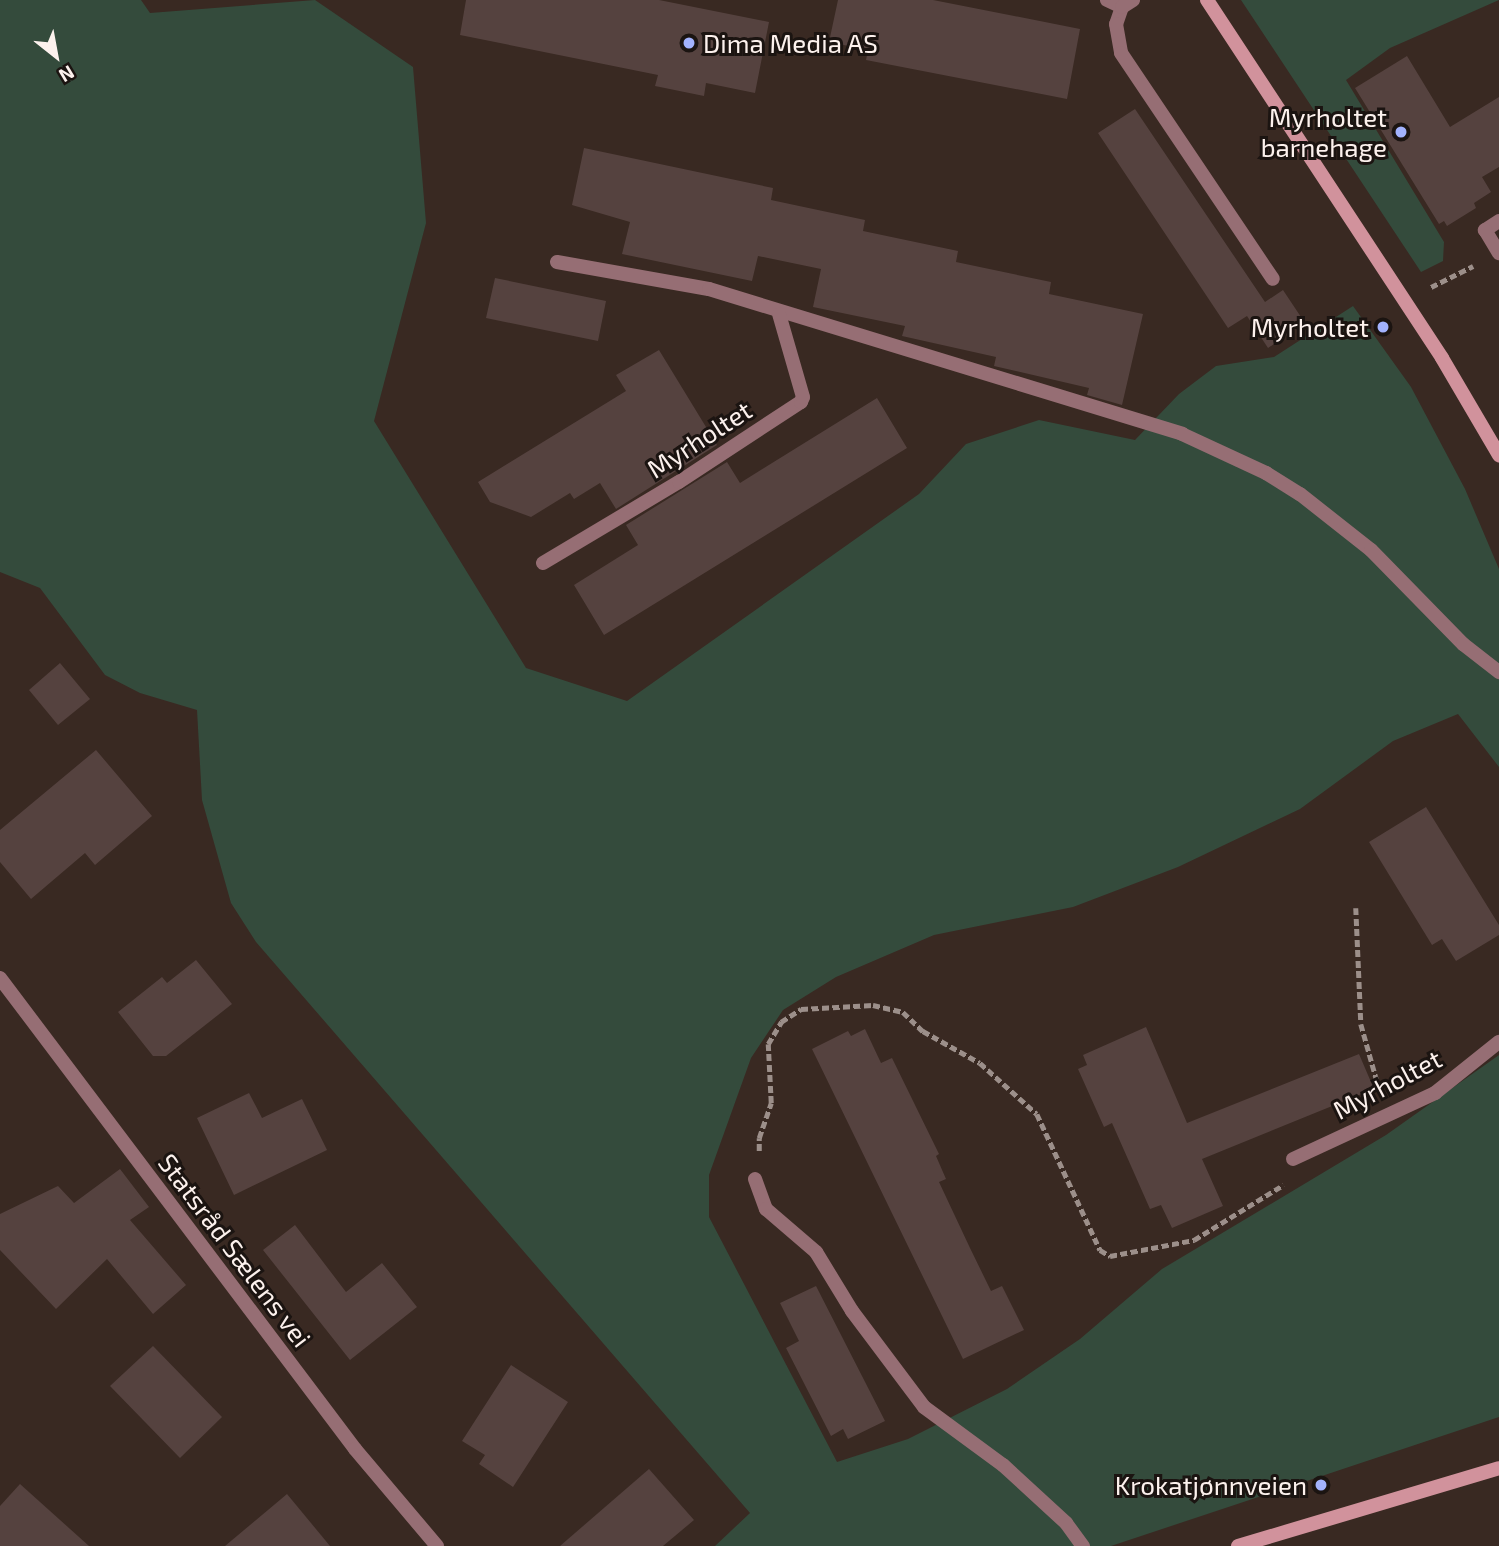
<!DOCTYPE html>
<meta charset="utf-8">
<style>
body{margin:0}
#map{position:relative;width:1499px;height:1546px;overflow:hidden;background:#392922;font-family:"Exo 2",sans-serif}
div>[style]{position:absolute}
.green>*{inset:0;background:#344b3c}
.building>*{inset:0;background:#55423f}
.path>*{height:4.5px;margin-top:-2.25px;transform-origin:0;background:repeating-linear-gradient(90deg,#9c8f8a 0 7px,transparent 0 10.5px)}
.service>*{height:14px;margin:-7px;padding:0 7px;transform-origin:7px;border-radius:7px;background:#966e74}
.minor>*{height:14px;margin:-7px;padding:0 7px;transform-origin:7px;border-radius:7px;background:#966e74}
.secondary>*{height:14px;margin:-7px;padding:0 7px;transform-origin:7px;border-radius:7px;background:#d1929c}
.dots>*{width:19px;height:19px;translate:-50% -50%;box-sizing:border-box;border:4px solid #1b1411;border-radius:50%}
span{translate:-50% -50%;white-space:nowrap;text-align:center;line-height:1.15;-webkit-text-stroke:6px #1b1411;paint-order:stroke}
.poi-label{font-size:26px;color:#fcf1ed}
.left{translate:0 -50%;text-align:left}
.right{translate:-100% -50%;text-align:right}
.street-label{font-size:26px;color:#fcf1ed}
.north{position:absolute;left:21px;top:21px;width:70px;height:70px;-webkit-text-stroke:5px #1b1411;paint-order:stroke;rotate:149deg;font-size:19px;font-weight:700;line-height:28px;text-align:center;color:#fcf1ed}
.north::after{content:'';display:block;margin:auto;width:24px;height:32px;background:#fcf1ed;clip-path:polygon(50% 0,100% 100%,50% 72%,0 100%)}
</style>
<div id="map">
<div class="green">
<i style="clip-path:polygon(0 0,141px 0,150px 13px,315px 0,413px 67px,426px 223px,374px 421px,526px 668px,627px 701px,919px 494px,966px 444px,1039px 420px,1135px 440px,1179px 394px,1216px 366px,1274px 357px,1353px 306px,1411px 387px,1465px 489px,1499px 569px,1499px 767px,1458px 714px,1393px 741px,1300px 809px,1178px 867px,1073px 907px,934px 935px,836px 977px,783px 1010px,751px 1058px,709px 1175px,709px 1217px,837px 1462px,908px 1439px,1007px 1389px,1080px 1339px,1162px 1269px,1386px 1135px,1499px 1055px,1499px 1417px,1111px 1546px,715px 1546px,750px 1513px,256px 942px,231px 903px,202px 800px,197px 710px,140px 693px,105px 675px,40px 588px,0 572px)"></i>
<i style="clip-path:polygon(1241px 0,1499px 0,1390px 48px,1346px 80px,1444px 242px,1443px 261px,1421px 272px)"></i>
</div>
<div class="building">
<i style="clip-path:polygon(466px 0,659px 0,769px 22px,755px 93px,706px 83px,704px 96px,655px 86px,658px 75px,460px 35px)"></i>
<i style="clip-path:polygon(838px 0,933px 0,1080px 29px,1067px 99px,866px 60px,868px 50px,829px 42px)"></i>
<i style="clip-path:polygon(1407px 56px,1450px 127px,1499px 97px,1499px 167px,1482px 177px,1491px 192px,1474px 203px,1476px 208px,1447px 226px,1444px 221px,1439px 224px,1355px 88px)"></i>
<i style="clip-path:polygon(1135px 109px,1265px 302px,1283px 290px,1305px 323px,1268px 348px,1247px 316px,1228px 328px,1098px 133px)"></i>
<i style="clip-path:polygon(584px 148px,773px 188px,771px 200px,865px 220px,863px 231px,958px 251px,956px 262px,1051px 282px,1049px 294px,1143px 314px,1122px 405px,1087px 395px,1089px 388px,994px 366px,996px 357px,902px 336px,905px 326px,813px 307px,821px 269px,758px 256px,752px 281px,622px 254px,630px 222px,572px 205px)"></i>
<i style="clip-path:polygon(495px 278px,606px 301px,598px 341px,486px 318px)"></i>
<i style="clip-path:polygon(659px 350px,717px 445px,616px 509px,600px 483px,574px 499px,570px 493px,531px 517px,490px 502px,478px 482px,626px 391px,616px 375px)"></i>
<i style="clip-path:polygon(877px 398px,907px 448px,604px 635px,574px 585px,638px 545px,626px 525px,727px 462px,740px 483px)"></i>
<i style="clip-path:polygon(60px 663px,90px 699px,58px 725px,29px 690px)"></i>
<i style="clip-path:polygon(96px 750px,152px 816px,95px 865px,85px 853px,31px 899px,0 862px,0 830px)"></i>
<i style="clip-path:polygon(1426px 807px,1499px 925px,1499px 935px,1456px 961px,1442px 939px,1432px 945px,1369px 842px)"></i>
<i style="clip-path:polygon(196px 960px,232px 1004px,166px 1056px,153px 1056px,118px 1012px,162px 977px,167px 983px)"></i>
<i style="clip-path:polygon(1146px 1027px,1187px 1123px,1359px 1054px,1374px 1089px,1202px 1159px,1223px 1206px,1172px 1228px,1161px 1205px,1150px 1209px,1112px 1123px,1104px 1127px,1078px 1069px,1087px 1065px,1083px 1055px)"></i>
<i style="clip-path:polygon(865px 1029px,881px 1063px,892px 1058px,939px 1154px,936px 1156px,946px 1179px,939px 1182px,970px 1248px,991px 1291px,1002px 1286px,1024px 1330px,963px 1359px,812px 1049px,848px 1031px,851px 1036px)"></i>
<i style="clip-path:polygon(249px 1093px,262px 1118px,302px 1099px,327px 1150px,234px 1195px,197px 1118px)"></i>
<i style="clip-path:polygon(120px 1169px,149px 1207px,130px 1220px,186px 1285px,153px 1314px,107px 1259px,56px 1309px,0 1250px,0 1214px,58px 1186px,74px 1203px)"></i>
<i style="clip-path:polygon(295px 1225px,346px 1292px,382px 1263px,417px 1307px,350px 1360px,263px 1250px)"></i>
<i style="clip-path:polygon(816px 1286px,885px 1421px,848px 1439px,843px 1429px,831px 1436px,786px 1348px,799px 1341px,780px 1303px)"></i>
<i style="clip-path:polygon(153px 1346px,222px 1417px,180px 1458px,110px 1386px)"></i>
<i style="clip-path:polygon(511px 1365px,568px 1402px,513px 1487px,479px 1464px,485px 1455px,462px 1441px)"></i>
<i style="clip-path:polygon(649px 1469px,694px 1520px,663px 1546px,560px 1546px)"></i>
<i style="clip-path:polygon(20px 1484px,89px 1546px,0 1546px,0 1506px)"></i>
<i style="clip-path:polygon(287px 1494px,330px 1546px,225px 1546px)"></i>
</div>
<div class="path">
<i style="left:1431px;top:287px;width:47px;rotate:-26.6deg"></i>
<i style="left:1356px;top:908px;width:116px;rotate:87.5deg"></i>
<i style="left:1361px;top:1024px;width:66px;rotate:74.3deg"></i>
<i style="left:759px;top:1151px;width:13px;rotate:-90deg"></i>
<i style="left:759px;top:1138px;width:37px;rotate:-71deg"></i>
<i style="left:771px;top:1103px;width:59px;rotate:-92.9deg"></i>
<i style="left:768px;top:1044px;width:26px;rotate:-59deg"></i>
<i style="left:781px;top:1022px;width:24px;rotate:-33deg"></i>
<i style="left:801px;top:1009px;width:72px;rotate:-3.2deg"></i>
<i style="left:873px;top:1005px;width:31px;rotate:13deg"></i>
<i style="left:903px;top:1012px;width:28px;rotate:44deg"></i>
<i style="left:923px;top:1031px;width:65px;rotate:29.3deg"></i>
<i style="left:980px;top:1063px;width:76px;rotate:41.8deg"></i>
<i style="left:1037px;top:1114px;width:150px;rotate:65.1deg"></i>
<i style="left:1100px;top:1250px;width:12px;rotate:31deg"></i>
<i style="left:1110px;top:1256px;width:86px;rotate:-10.8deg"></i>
<i style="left:1194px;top:1240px;width:105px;rotate:-31.7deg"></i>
</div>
<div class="service">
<i style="left:1122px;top:7px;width:18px;rotate:109deg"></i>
<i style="left:1116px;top:24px;width:29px;rotate:80deg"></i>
<i style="left:1121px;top:53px;width:272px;rotate:56.1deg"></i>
<i style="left:1499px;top:221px;width:17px;rotate:147deg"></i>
<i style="left:1485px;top:230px;width:27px;rotate:59deg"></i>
</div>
<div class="minor">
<i style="left:1107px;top:0;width:17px;rotate:25deg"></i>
<i style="left:1122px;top:7px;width:13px;rotate:-32deg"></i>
<i style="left:557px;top:262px;width:154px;rotate:10.1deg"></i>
<i style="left:709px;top:289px;width:495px;rotate:17deg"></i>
<i style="left:1182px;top:434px;width:93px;rotate:24.9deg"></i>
<i style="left:1266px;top:473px;width:40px;rotate:32deg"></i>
<i style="left:1300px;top:494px;width:90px;rotate:38.3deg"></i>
<i style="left:1371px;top:550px;width:132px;rotate:45.6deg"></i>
<i style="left:1463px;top:644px;width:46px;rotate:37.9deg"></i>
<i style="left:543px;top:563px;width:158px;rotate:-30.8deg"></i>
<i style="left:679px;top:482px;width:146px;rotate:-33.3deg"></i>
<i style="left:801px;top:402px;width:5px;rotate:-68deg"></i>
<i style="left:803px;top:397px;width:86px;rotate:-106.1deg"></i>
<i style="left:0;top:978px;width:590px;rotate:52.99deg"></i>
<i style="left:355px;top:1449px;width:127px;rotate:49.8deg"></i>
<i style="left:1293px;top:1159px;width:157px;rotate:-24.9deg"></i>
<i style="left:1435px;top:1093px;width:82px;rotate:-38.6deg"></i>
<i style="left:755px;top:1179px;width:32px;rotate:70deg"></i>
<i style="left:766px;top:1209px;width:66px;rotate:40.7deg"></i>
<i style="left:816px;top:1252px;width:69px;rotate:58.6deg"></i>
<i style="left:852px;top:1311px;width:120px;rotate:53.1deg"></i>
<i style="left:924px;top:1407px;width:98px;rotate:36.3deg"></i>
<i style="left:1003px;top:1465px;width:86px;rotate:42.6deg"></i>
<i style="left:1066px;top:1523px;width:29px;rotate:54deg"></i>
</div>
<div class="secondary">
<i style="left:1207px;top:0;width:428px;rotate:56.7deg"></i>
<i style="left:1442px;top:358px;width:113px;rotate:59.6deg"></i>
<i style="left:1238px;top:1546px;width:272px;rotate:-16.6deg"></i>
</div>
<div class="dots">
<i style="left:689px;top:43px;background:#a2b2fd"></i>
<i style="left:1401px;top:132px;background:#a2b2fd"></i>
<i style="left:1383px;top:327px;background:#a2b2fd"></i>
<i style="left:1321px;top:1485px;background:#a2b2fd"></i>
</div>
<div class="poi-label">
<span class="left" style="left:703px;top:43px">Dima Media AS</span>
<span class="right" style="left:1387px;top:132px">Myrholtet<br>barnehage</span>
<span class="right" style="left:1369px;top:327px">Myrholtet</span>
<span class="right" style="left:1307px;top:1485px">Krokatjønnveien</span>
</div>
<div class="street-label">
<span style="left:699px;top:439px;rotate:-33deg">Myrholtet</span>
<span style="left:1387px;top:1084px;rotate:-28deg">Myrholtet</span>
<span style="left:235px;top:1250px;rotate:53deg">Statsråd Sælens vei</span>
</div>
<div class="north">N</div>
</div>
